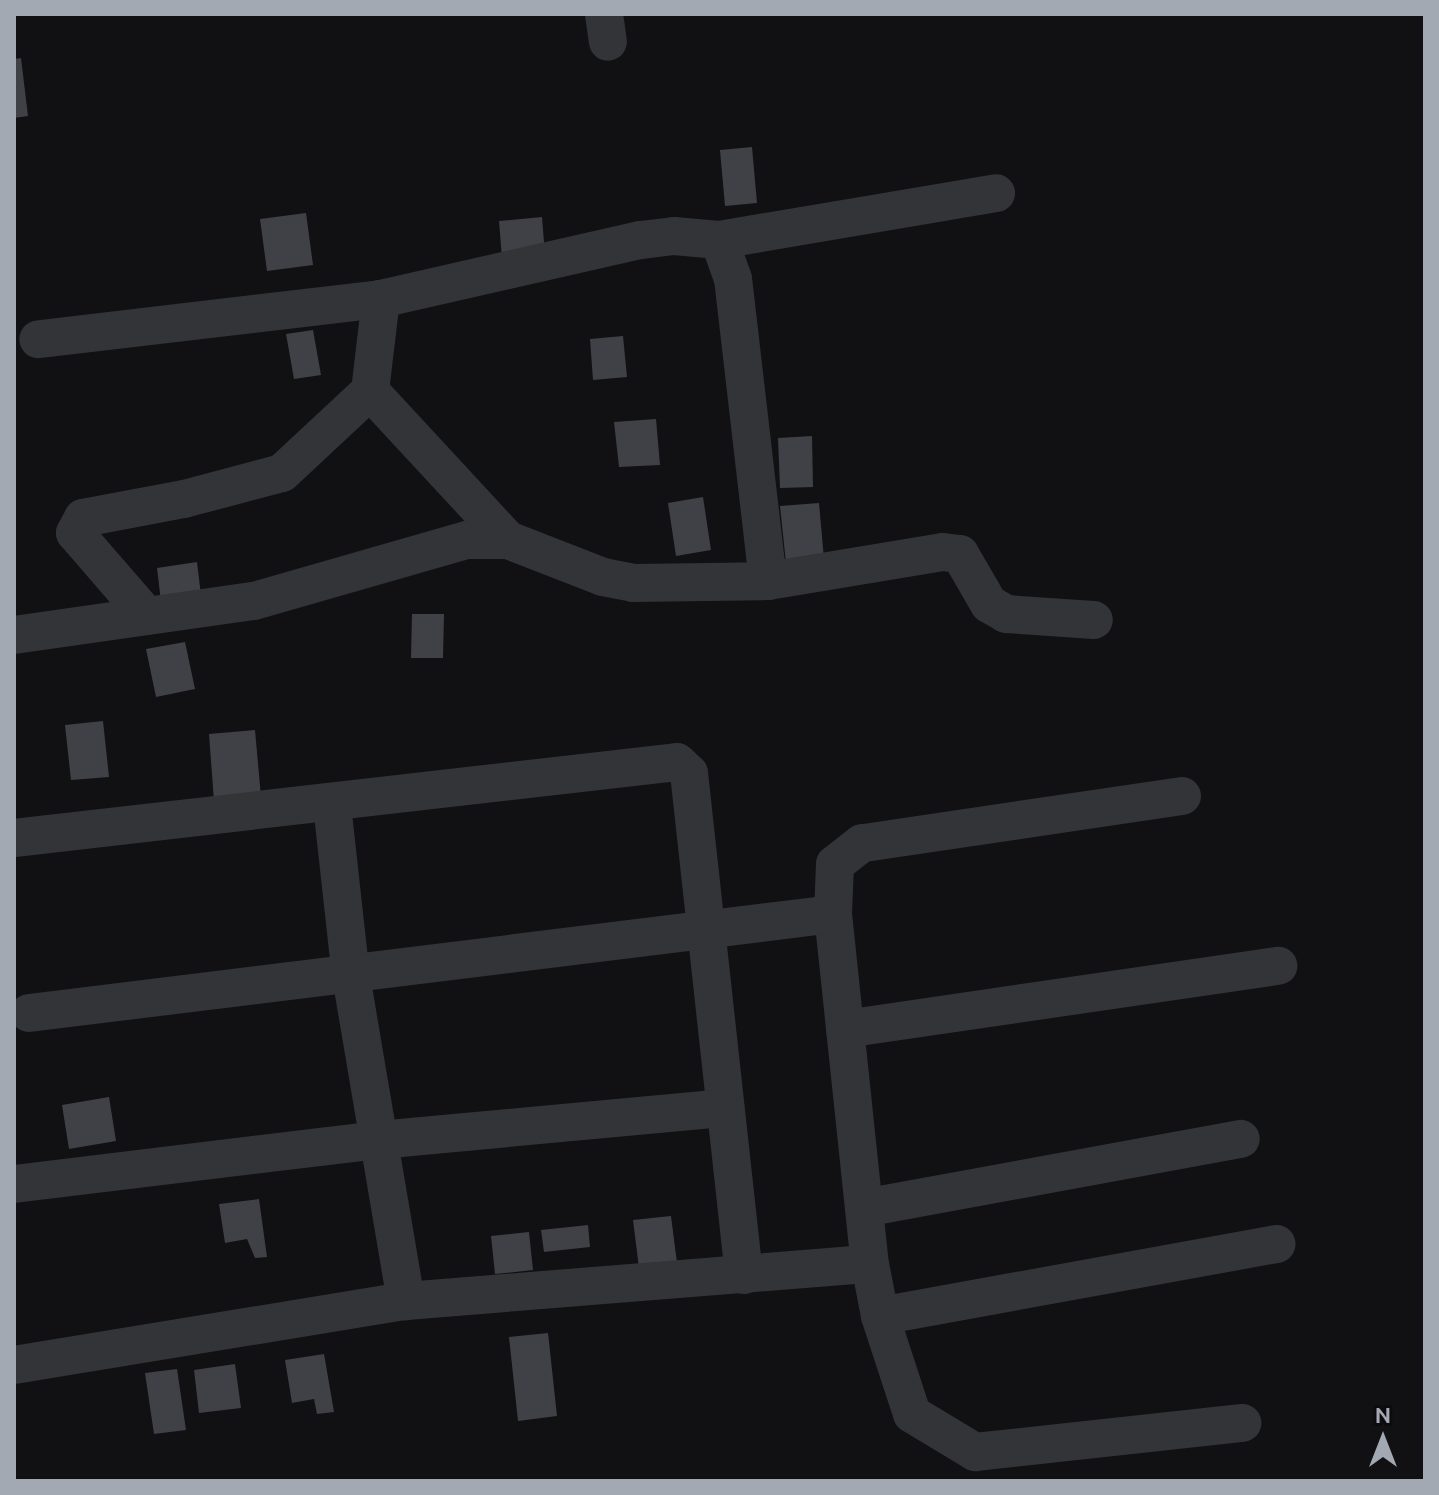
<!DOCTYPE html>
<style>
body{margin:0}
#map{position:relative;width:1439px;height:1495px;overflow:hidden;background:#111113;font-family:Ubuntu,sans-serif}
div>[style]{position:absolute}
.building>*{inset:0;background:#404146}
.minor>*{height:38px;margin:-19px;padding:0 19px;transform-origin:19px;border-radius:19px;background:#323438}
span{translate:-50% -50%;white-space:nowrap;text-align:center;line-height:1.15;-webkit-text-stroke:8px #0c0c0e;paint-order:stroke}
.frame{position:absolute;inset:0;border:16px solid #a3a9b3;pointer-events:none}
.north{position:absolute;left:1343px;top:1399px;width:80px;height:80px;-webkit-text-stroke:6px #0c0c0e;paint-order:stroke;rotate:0deg;font-size:22px;font-weight:700;line-height:32px;text-align:center;color:#a3a9b3}
.north::after{content:'';display:block;margin:auto;width:28px;height:36px;background:#a3a9b3;clip-path:polygon(50% 0,100% 100%,50% 72%,0 100%)}
</style>
<div id="map">
<div class="building">
<i style="clip-path:polygon(21px 58px,28px 116px,14px 118px,14px 59px)"></i>
<i style="clip-path:polygon(752px 147px,757px 203px,725px 206px,720px 150px)"></i>
<i style="clip-path:polygon(306px 213px,313px 265px,267px 271px,260px 219px)"></i>
<i style="clip-path:polygon(542px 217px,545px 255px,502px 258px,499px 221px)"></i>
<i style="clip-path:polygon(313px 330px,321px 375px,294px 379px,286px 334px)"></i>
<i style="clip-path:polygon(623px 336px,627px 377px,593px 380px,590px 339px)"></i>
<i style="clip-path:polygon(656px 419px,660px 465px,619px 467px,614px 422px)"></i>
<i style="clip-path:polygon(812px 436px,813px 487px,780px 488px,778px 438px)"></i>
<i style="clip-path:polygon(703px 497px,711px 550px,676px 556px,668px 503px)"></i>
<i style="clip-path:polygon(819px 503px,824px 559px,786px 563px,780px 506px)"></i>
<i style="clip-path:polygon(197px 562px,202px 604px,162px 610px,157px 568px)"></i>
<i style="clip-path:polygon(412px 614px,444px 614px,443px 658px,411px 658px)"></i>
<i style="clip-path:polygon(185px 642px,195px 689px,156px 697px,146px 649px)"></i>
<i style="clip-path:polygon(103px 721px,109px 777px,71px 780px,65px 725px)"></i>
<i style="clip-path:polygon(255px 730px,261px 797px,214px 801px,209px 734px)"></i>
<i style="clip-path:polygon(109px 1097px,116px 1141px,69px 1149px,62px 1105px)"></i>
<i style="clip-path:polygon(259px 1199px,267px 1257px,255px 1258px,247px 1239px,225px 1243px,219px 1204px)"></i>
<i style="clip-path:polygon(671px 1216px,677px 1263px,639px 1268px,633px 1220px)"></i>
<i style="clip-path:polygon(588px 1225px,590px 1247px,544px 1252px,541px 1230px)"></i>
<i style="clip-path:polygon(529px 1232px,533px 1270px,495px 1274px,491px 1236px)"></i>
<i style="clip-path:polygon(548px 1333px,557px 1416px,518px 1421px,509px 1337px)"></i>
<i style="clip-path:polygon(324px 1354px,334px 1412px,317px 1414px,314px 1399px,292px 1403px,285px 1360px)"></i>
<i style="clip-path:polygon(235px 1364px,241px 1408px,199px 1413px,194px 1370px)"></i>
<i style="clip-path:polygon(177px 1369px,186px 1430px,154px 1434px,145px 1373px)"></i>
</div>
<div class="minor">
<i style="left:604px;top:14px;width:28px;rotate:82deg"></i>
<i style="left:719px;top:240px;width:281px;rotate:-9.6deg"></i>
<i style="left:370px;top:391px;width:203px;rotate:47.2deg"></i>
<i style="left:768px;top:581px;width:177px;rotate:-9.4deg"></i>
<i style="left:943px;top:552px;width:17px;rotate:7deg"></i>
<i style="left:960px;top:554px;width:58px;rotate:59.9deg"></i>
<i style="left:989px;top:604px;width:20px;rotate:30deg"></i>
<i style="left:1006px;top:614px;width:88px;rotate:3.9deg"></i>
<i style="left:147px;top:616px;width:110px;rotate:-130.9deg"></i>
<i style="left:75px;top:533px;width:17px;rotate:-62deg"></i>
<i style="left:83px;top:518px;width:103px;rotate:-10.7deg"></i>
<i style="left:184px;top:499px;width:101px;rotate:-14.9deg"></i>
<i style="left:282px;top:473px;width:120px;rotate:-43deg"></i>
<i style="left:370px;top:391px;width:93px;rotate:-83.2deg"></i>
<i style="left:14px;top:635px;width:242px;rotate:-8.1deg"></i>
<i style="left:254px;top:601px;width:222px;rotate:-16deg"></i>
<i style="left:467px;top:540px;width:41px"></i>
<i style="left:508px;top:540px;width:102px;rotate:21.3deg"></i>
<i style="left:603px;top:577px;width:31px;rotate:11deg"></i>
<i style="left:633px;top:583px;width:135px;rotate:-0.8deg"></i>
<i style="left:768px;top:581px;width:304px;rotate:-96.6deg"></i>
<i style="left:733px;top:279px;width:41px;rotate:-109.7deg"></i>
<i style="left:719px;top:240px;width:45px;rotate:-174.9deg"></i>
<i style="left:674px;top:236px;width:34px;rotate:173deg"></i>
<i style="left:640px;top:240px;width:266px;rotate:167.2deg"></i>
<i style="left:381px;top:299px;width:345px;rotate:173.3deg"></i>
<i style="left:1182px;top:796px;width:323px;rotate:171.6deg"></i>
<i style="left:862px;top:843px;width:34px;rotate:142deg"></i>
<i style="left:835px;top:864px;width:50px;rotate:92.3deg"></i>
<i style="left:833px;top:914px;width:352px;rotate:84deg"></i>
<i style="left:870px;top:1264px;width:53px;rotate:79.1deg"></i>
<i style="left:880px;top:1316px;width:403px;rotate:-10.3deg"></i>
<i style="left:332px;top:805px;width:172px;rotate:83.7deg"></i>
<i style="left:351px;top:976px;width:330px;rotate:80.4deg"></i>
<i style="left:14px;top:838px;width:667px;rotate:-6.54deg"></i>
<i style="left:677px;top:762px;width:16px;rotate:43deg"></i>
<i style="left:689px;top:773px;width:505px;rotate:83.75deg"></i>
<i style="left:29px;top:1013px;width:810px;rotate:-7.02deg"></i>
<i style="left:845px;top:1029px;width:438px;rotate:-8.3deg"></i>
<i style="left:14px;top:1184px;width:368px;rotate:-6.9deg"></i>
<i style="left:379px;top:1140px;width:348px;rotate:-5.3deg"></i>
<i style="left:864px;top:1208px;width:383px;rotate:-10.4deg"></i>
<i style="left:880px;top:1316px;width:103px;rotate:71.9deg"></i>
<i style="left:912px;top:1414px;width:74px;rotate:31.1deg"></i>
<i style="left:975px;top:1452px;width:269px;rotate:-6.2deg"></i>
<i style="left:14px;top:1365px;width:397px;rotate:-9.3deg"></i>
<i style="left:406px;top:1301px;width:465px;rotate:-4.6deg"></i>
</div>
<div class="frame"></div>
<div class="north">N</div>
</div>
